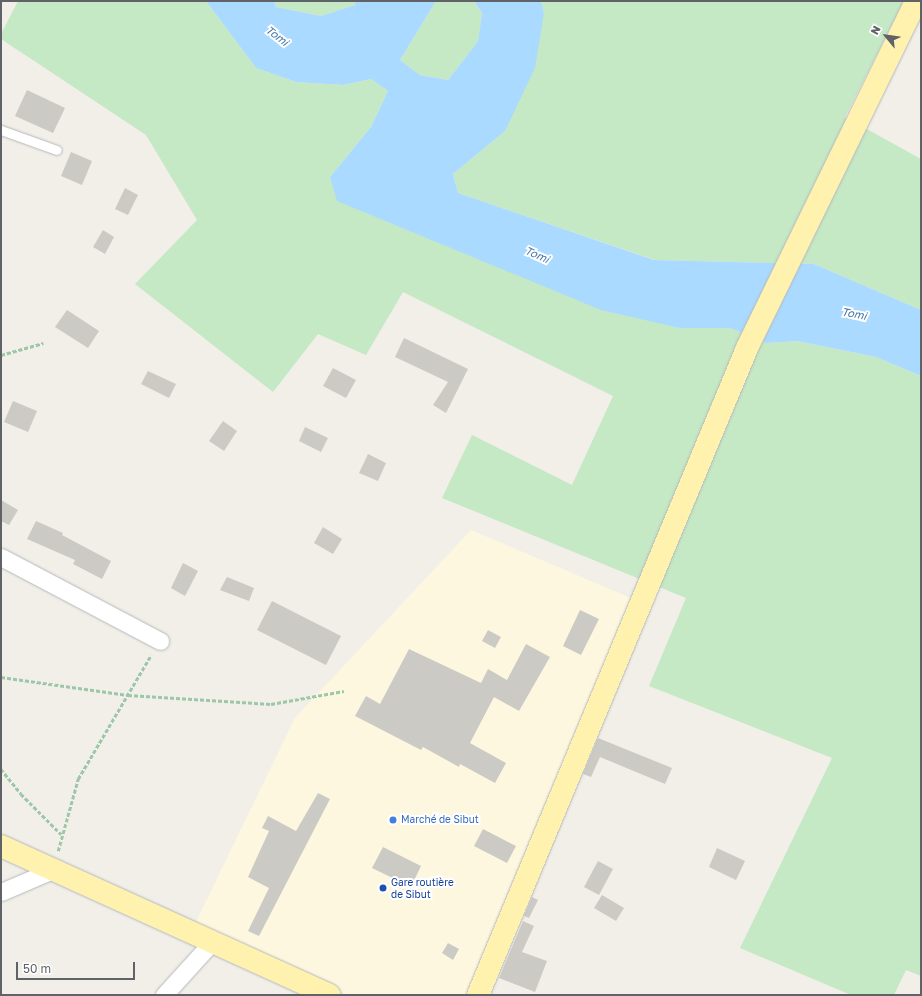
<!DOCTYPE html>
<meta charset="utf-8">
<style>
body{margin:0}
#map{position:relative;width:922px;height:996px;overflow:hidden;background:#f1efe8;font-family:"Golos Text",sans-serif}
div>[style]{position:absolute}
.commercial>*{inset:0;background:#fef7e0}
.green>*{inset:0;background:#c5e8c5}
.water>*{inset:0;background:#aadaff}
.building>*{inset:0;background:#cccac5}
.path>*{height:2.5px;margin-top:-1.25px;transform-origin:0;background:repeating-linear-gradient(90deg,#9cc7a9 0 4px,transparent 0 6px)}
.roads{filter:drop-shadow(0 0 1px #b5b8bc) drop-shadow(0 0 1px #b5b8bc)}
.lane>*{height:9px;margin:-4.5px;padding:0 4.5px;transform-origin:4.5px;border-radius:4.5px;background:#fff}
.street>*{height:17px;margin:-8.5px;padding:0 8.5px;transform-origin:8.5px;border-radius:8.5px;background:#fff}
.primary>*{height:22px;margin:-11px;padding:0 11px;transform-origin:11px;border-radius:11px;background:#fff2af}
.dots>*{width:11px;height:11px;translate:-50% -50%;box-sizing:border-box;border:2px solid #fff;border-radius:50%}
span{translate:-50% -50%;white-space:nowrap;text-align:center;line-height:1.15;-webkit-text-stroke:4px #fff;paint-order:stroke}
.shop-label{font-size:10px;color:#366cbe}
.left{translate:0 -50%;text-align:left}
.transit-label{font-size:10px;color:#164399}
.water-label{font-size:11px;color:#4174aa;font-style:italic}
.frame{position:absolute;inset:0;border:2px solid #5f6368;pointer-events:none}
.north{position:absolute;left:866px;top:16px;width:40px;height:40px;-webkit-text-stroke:3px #fff;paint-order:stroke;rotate:299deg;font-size:11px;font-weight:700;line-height:16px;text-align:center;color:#5f6368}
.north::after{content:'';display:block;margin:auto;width:14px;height:18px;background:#5f6368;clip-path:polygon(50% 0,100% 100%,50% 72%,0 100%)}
.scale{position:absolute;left:16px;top:962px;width:119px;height:18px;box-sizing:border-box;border:2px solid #5f6368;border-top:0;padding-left:5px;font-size:12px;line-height:14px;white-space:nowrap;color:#5f6368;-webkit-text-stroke:3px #fff;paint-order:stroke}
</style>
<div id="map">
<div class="commercial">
<i style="clip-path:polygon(471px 530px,633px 599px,467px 995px,347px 995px,196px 922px,295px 718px)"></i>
</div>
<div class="green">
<i style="clip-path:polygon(18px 1px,206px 1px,256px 68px,296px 82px,343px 85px,371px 79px,388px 91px,371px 127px,330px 177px,680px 328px,730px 328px,767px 343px,797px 341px,876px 357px,921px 376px,921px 976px,906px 970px,894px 995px,851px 995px,740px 948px,832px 758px,649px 686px,686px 598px,442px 498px,472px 435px,572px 485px,613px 396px,403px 292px,366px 355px,318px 334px,273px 392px,135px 284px,197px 220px,146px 135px,1px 39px,1px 34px)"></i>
<i style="clip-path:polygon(274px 1px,356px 1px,355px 5px,321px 16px,276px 7px)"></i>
<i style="clip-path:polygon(436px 1px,474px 1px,482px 13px,478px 41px,448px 80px,420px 75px,400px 60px)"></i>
<i style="clip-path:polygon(541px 1px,904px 1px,845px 117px,921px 159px,921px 310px,814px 264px,655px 260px,458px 193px,453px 174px,505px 131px,544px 13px)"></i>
</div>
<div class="water">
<i style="clip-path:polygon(206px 1px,274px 1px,276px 7px,321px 16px,355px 5px,356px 1px,436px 1px,400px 60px,420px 75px,448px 80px,478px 41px,482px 13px,474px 1px,541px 1px,544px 13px,535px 68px,505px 131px,453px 174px,458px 193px,654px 260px,814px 264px,921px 310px,921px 376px,876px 357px,797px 341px,767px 343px,730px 328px,680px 328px,601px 310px,337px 201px,330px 177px,371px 127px,388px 91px,371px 79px,343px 85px,296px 82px,256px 68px)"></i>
</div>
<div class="building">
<i style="clip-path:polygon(27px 90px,65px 108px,53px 133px,15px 116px)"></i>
<i style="clip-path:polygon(71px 152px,92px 161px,82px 185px,61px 176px)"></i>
<i style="clip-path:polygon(125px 188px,138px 195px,128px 215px,115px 209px)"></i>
<i style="clip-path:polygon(103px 230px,114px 237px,105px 254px,93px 247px)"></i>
<i style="clip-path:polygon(67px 310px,99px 331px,88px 348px,55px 327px)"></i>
<i style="clip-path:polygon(404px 338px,468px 369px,446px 413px,433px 405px,448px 382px,395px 357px)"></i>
<i style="clip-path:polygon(333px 368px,356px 380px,346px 398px,323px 386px)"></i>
<i style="clip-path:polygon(148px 371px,176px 384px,169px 398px,141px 384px)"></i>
<i style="clip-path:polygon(13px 401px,37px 411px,28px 432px,4px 422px)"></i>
<i style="clip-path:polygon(223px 421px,237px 431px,224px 451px,209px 441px)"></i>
<i style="clip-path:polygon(305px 427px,328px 438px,321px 452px,299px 441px)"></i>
<i style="clip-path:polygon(368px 454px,386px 463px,378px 481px,359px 473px)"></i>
<i style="clip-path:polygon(1px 500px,18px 510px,9px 525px,1px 521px)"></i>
<i style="clip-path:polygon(36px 521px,63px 533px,62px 535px,111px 561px,102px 579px,73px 564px,75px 560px,27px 539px)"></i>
<i style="clip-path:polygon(323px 527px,342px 539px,333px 554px,314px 543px)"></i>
<i style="clip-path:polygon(183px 563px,198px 571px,185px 596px,171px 588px)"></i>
<i style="clip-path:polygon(227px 577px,254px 588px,249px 601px,220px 590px)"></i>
<i style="clip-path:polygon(272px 601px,341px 636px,326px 665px,257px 630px)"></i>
<i style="clip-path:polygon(580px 610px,599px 619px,581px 655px,563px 646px)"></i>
<i style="clip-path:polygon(488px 630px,501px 637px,495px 648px,482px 641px)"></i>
<i style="clip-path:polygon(526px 644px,550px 657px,519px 711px,494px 697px,470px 743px,506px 763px,495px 783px,460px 764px,459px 767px,423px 747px,421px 750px,355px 716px,366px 696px,380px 704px,409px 649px,481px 683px,488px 669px,507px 680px)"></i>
<i style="clip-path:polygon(598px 738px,672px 768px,665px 784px,600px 757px,591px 777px,583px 774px)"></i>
<i style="clip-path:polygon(318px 793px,330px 799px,259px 936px,248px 931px,269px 888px,248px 877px,269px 831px,262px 828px,268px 816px,296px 831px)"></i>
<i style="clip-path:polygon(483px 829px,516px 846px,507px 863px,474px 846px)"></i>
<i style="clip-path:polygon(383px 847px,421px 866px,411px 887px,372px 868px)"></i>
<i style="clip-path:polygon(717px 848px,745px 861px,736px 880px,709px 867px)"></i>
<i style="clip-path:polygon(598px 861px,613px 869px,599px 895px,584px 887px)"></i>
<i style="clip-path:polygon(602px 895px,624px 908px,616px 921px,594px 908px)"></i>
<i style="clip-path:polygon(532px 897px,538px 900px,529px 918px,524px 916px)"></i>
<i style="clip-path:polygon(523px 921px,534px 926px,522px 952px,547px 961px,535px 992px,499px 978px)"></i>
<i style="clip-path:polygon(448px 943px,459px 949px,453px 960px,442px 953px)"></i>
</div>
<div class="path">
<i style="left:1px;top:355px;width:44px;rotate:-15.9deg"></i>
<i style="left:1px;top:677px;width:128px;rotate:8.1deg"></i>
<i style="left:128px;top:695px;width:143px;rotate:3.6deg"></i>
<i style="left:271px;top:704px;width:74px;rotate:-10.1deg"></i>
<i style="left:1px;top:769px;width:32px;rotate:51deg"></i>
<i style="left:21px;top:794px;width:57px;rotate:45deg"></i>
<i style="left:58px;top:851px;width:75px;rotate:-74.5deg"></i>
<i style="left:78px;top:779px;width:144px;rotate:-59.5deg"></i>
</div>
<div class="roads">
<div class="lane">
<i style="left:1px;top:130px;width:59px;rotate:19.7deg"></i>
</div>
<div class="street">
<i style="left:1px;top:557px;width:180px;rotate:27.8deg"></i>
<i style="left:1px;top:892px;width:59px;rotate:-23.1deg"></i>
<i style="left:164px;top:995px;width:72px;rotate:-47.8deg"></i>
</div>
<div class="primary">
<i style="left:1px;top:846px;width:361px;rotate:24.4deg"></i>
<i style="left:478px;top:995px;width:701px;rotate:-67.42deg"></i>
<i style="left:747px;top:348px;width:386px;rotate:-64deg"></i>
</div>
</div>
<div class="dots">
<i style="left:393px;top:820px;background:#3f7fe0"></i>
<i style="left:383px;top:888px;background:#1a4fb4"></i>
</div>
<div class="shop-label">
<span class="left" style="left:401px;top:820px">Marché de Sibut</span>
</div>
<div class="transit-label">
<span class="left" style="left:391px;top:888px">Gare routière<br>de Sibut</span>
</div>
<div class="water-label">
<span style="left:277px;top:36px;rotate:38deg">Tomi</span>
<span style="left:537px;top:255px;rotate:24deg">Tomi</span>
<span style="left:854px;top:314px;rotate:11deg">Tomi</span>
</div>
<div class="frame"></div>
<div class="north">N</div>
<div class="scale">50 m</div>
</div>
